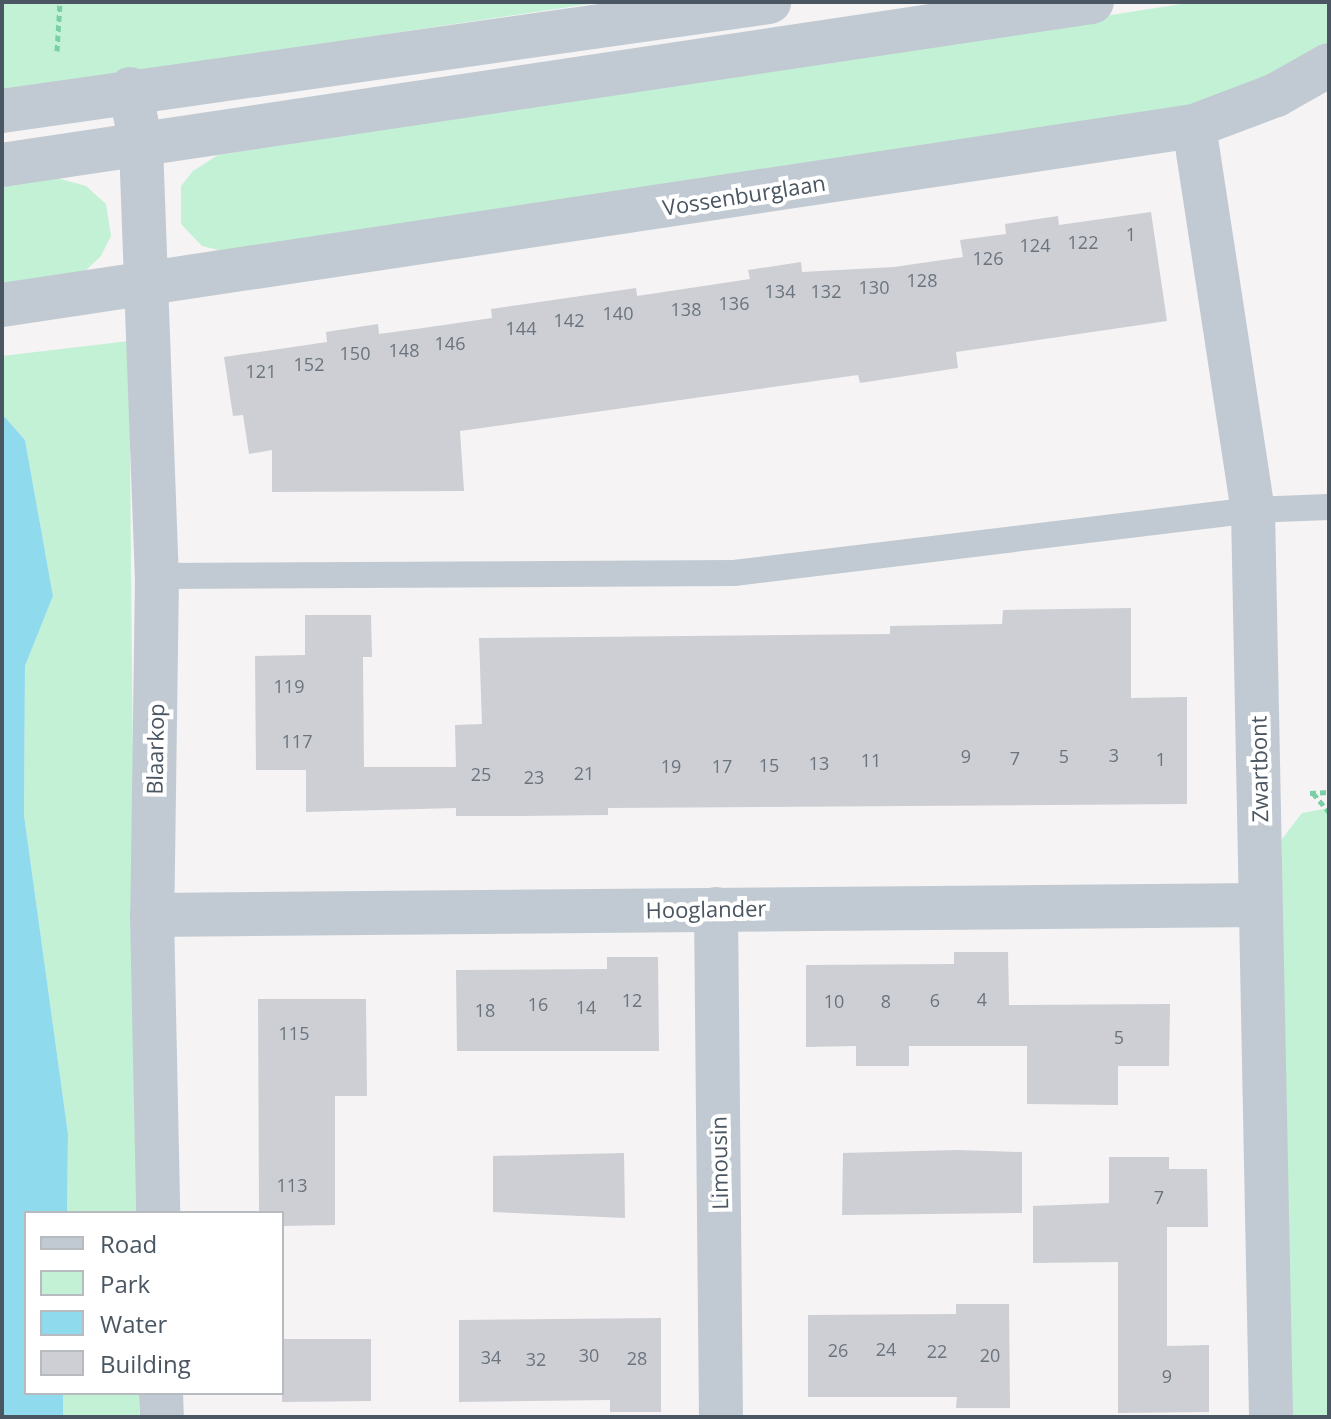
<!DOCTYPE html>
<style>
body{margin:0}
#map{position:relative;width:1331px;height:1419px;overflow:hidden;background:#f5f3f3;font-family:"Open Sans",sans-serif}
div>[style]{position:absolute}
.green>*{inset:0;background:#c3f1d5}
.water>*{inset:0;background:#90daee}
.building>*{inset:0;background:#cdcfd5}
.path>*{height:5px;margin-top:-2.5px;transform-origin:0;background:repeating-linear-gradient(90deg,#7ad0a6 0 6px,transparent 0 10px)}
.service>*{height:26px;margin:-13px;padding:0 13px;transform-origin:13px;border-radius:13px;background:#c1cad2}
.minor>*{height:44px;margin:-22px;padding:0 22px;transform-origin:22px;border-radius:22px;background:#c1cad2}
.tertiary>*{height:44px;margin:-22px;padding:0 22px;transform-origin:22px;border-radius:22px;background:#c1cad2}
span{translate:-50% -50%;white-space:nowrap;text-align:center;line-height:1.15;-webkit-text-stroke:8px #fff;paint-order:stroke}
.number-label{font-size:18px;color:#6b747e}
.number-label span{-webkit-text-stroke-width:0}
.street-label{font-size:22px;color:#4a5661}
.frame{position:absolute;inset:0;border:4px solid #4a5661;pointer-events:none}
.legend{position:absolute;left:24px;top:1211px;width:260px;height:184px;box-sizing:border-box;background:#fff;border:2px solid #b7bbc0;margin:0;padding:10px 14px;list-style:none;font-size:24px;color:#4a5661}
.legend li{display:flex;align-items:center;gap:16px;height:40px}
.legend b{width:40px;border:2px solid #b7bbc0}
</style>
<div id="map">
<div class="green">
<i style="clip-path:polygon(2px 2px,603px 2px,2px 91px)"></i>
<i style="clip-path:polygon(1194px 2px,1329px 2px,1329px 52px,1198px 108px,227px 252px,202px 246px,181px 224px,181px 186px,193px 171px,218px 155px)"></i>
<i style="clip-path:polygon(57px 178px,86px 186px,106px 204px,111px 236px,101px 256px,83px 273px,2px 284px,2px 184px)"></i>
<i style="clip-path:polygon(129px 341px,137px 1213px,67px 1213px,68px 1134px,24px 815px,25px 666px,53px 596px,25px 440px,2px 414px,2px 356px)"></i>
<i style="clip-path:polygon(1329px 808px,1329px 1417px,1284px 1417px,1282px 839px,1302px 813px)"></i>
<i style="clip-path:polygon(63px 1393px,139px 1393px,139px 1417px,63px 1417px)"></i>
</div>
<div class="water">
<i style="clip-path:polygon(2px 414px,25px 440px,53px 596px,25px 666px,24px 815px,68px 1134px,67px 1213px,26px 1213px,26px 1393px,63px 1393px,63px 1417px,2px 1417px)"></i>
</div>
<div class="building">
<i style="clip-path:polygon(1151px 212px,1167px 321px,956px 352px,958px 368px,860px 383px,858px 375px,460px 431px,464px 491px,272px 492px,272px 450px,249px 454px,243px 415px,233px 416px,224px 357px,327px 342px,326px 332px,378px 324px,379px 334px,423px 328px,492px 318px,491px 309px,636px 288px,637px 296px,750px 279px,748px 270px,801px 262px,802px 272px,894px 267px,963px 257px,960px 240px,1006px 234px,1005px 224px,1058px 216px,1059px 225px)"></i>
<i style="clip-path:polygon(1131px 608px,1131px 698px,1187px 697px,1187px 804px,608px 808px,608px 815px,521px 816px,456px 816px,456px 808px,306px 812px,306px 770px,256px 770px,255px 656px,305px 655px,305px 615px,371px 615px,372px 657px,363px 657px,364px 767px,456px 767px,455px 725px,482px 724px,479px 638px,890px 634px,890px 626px,1002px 624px,1003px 610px)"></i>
<i style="clip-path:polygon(954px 952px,1008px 952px,1009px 1005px,1170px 1004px,1169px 1066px,1118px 1066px,1118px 1105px,1027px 1104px,1027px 1046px,909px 1046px,909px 1066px,856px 1066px,856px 1046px,806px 1047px,806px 965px,954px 964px)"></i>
<i style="clip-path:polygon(607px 957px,658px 957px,659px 1051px,457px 1051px,456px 970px,607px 969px)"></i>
<i style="clip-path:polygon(258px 999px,366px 999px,367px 1096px,335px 1096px,335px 1225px,282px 1226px,282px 1213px,259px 1213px)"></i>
<i style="clip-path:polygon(957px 1150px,1022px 1152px,1022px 1213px,842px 1215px,843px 1153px)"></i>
<i style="clip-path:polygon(624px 1153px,625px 1218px,493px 1212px,493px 1156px)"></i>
<i style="clip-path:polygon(1109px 1157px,1169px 1157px,1169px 1169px,1207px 1169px,1208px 1227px,1167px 1227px,1167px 1346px,1209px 1345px,1209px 1412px,1118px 1413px,1118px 1262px,1033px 1263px,1033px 1206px,1109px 1203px)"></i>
<i style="clip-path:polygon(956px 1304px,1009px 1304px,1010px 1408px,956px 1408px,957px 1397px,808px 1397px,808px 1315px,956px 1314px)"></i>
<i style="clip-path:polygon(661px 1318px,661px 1412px,610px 1412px,610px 1400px,459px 1402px,459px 1320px)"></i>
<i style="clip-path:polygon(282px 1339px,371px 1339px,371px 1401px,282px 1402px)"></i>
</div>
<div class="path">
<i style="left:57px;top:51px;width:49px;rotate:-86.5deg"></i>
<i style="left:1310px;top:793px;width:19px;rotate:-3deg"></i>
<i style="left:1313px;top:793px;width:25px;rotate:50deg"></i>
</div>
<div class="service">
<i style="left:157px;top:576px;width:577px;rotate:-0.3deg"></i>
<i style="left:734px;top:573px;width:523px;rotate:-6.92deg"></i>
<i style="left:1253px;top:510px;width:76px;rotate:-2.3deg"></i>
</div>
<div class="minor">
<i style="left:130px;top:89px;width:57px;rotate:78.9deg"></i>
<i style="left:141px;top:145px;width:431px;rotate:87.9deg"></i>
<i style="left:157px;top:576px;width:339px;rotate:90.8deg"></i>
<i style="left:152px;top:915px;width:298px;rotate:88.8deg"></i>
<i style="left:1194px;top:126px;width:389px;rotate:81.3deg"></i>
<i style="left:1253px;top:510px;width:907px;rotate:88.86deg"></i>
<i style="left:2px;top:305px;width:1205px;rotate:-8.54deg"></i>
<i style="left:1194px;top:126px;width:88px;rotate:-20.7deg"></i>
<i style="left:1276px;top:95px;width:61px;rotate:-29.5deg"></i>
<i style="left:716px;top:909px;width:508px;rotate:89.44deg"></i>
<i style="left:152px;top:915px;width:1108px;rotate:-0.52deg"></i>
<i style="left:161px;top:1393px;width:24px;rotate:88deg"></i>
</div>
<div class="tertiary">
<i style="left:2px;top:111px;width:775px;rotate:-8.09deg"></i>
<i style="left:2px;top:165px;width:1102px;rotate:-8.51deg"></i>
</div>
<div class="number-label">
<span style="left:1131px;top:234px">1</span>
<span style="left:1083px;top:242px">122</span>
<span style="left:1035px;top:245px">124</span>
<span style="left:988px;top:258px">126</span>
<span style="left:922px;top:280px">128</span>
<span style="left:874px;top:287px">130</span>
<span style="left:780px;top:291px">134</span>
<span style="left:826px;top:291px">132</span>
<span style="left:734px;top:303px">136</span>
<span style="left:686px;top:309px">138</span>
<span style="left:618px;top:313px">140</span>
<span style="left:569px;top:320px">142</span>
<span style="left:521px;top:328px">144</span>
<span style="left:450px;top:343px">146</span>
<span style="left:404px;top:350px">148</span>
<span style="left:355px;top:353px">150</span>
<span style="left:309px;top:364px">152</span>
<span style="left:261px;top:371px">121</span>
<span style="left:289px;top:686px">119</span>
<span style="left:297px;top:741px">117</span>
<span style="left:1114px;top:755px">3</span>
<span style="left:966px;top:756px">9</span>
<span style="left:1064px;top:756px">5</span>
<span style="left:1015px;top:758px">7</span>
<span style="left:1161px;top:759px">1</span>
<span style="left:871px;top:760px">11</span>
<span style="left:819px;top:763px">13</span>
<span style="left:769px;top:765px">15</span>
<span style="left:671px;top:766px">19</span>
<span style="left:722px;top:766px">17</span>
<span style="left:584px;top:773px">21</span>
<span style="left:481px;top:774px">25</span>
<span style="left:534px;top:777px">23</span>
<span style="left:982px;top:999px">4</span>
<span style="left:632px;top:1000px">12</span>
<span style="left:935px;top:1000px">6</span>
<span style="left:834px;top:1001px">10</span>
<span style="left:886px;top:1001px">8</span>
<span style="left:538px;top:1004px">16</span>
<span style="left:586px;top:1007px">14</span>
<span style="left:485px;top:1010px">18</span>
<span style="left:294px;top:1033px">115</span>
<span style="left:1119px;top:1037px">5</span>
<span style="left:292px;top:1185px">113</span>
<span style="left:1159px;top:1197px">7</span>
<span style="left:886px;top:1349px">24</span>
<span style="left:838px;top:1350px">26</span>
<span style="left:937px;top:1351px">22</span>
<span style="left:589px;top:1355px">30</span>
<span style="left:990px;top:1355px">20</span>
<span style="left:491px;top:1357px">34</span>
<span style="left:637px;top:1358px">28</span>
<span style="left:536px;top:1359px">32</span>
<span style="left:1167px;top:1376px">9</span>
</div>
<div class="street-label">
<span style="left:744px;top:195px;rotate:-9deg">Vossenburglaan</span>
<span style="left:155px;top:749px;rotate:-89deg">Blaarkop</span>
<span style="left:1259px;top:769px;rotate:-91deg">Zwartbont</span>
<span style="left:706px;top:909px;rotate:-1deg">Hooglander</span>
<span style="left:719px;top:1163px;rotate:-91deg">Limousin</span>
</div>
<div class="frame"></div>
<ul class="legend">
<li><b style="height:10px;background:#c1cad2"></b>Road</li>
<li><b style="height:22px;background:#c3f1d5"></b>Park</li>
<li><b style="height:22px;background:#90daee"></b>Water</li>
<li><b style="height:22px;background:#cdcfd5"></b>Building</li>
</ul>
</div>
